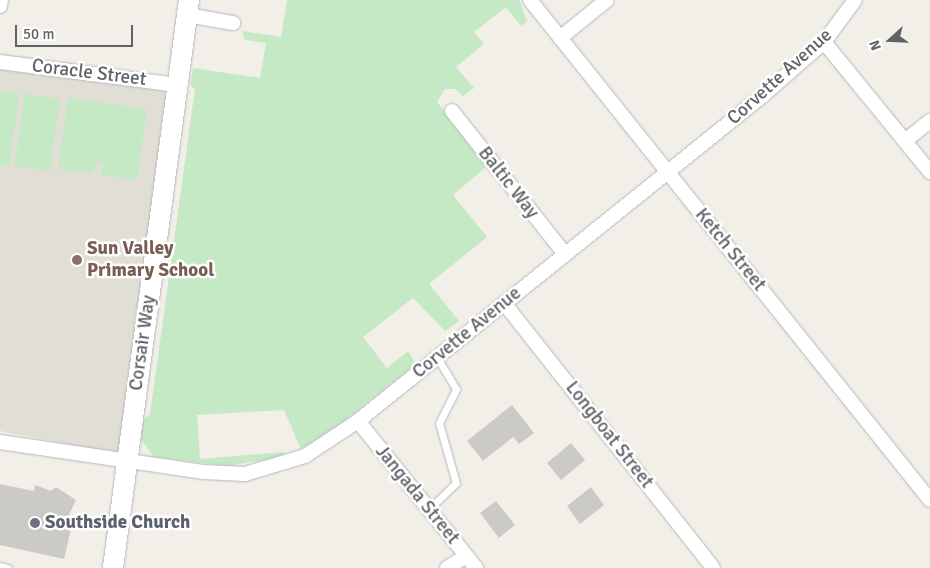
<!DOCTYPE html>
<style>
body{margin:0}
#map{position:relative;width:930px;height:568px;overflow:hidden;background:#f1efe8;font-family:Signika,sans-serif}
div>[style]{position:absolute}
.education>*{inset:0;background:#e1ded6}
.green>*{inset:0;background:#c5e8c5}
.building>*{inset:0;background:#cccac5}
.roads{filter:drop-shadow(0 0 1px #b5b8bc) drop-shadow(0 0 1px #b5b8bc)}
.lane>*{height:7px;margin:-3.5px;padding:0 3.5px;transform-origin:3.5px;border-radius:3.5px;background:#fff}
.street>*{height:14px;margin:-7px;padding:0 7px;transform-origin:7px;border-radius:7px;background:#fff}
.secondary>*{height:20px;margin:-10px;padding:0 10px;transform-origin:10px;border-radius:10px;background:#fff}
.dots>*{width:14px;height:14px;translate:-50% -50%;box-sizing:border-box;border:2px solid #fff;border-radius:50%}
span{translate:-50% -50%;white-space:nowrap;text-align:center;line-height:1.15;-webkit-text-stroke:5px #fff;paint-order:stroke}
.street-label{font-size:19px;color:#5f6368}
.education-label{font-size:19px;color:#785e54;font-weight:700}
.left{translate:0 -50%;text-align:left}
.worship-label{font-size:19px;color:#5b616d;font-weight:700}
.north{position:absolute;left:865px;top:15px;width:50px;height:50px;-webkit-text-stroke:4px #fff;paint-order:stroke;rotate:250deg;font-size:14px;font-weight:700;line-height:20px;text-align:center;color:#5f6368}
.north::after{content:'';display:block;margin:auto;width:18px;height:22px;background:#5f6368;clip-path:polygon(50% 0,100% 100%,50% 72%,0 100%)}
.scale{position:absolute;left:15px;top:25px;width:118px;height:22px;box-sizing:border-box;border:2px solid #5f6368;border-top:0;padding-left:6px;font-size:15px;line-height:18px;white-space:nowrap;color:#5f6368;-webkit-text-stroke:4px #fff;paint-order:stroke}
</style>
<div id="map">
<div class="education">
<i style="clip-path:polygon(0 63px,179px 89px,125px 455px,0 431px)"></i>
</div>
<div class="green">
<i style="clip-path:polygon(287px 0,519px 0,527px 21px,521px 26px,506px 7px,474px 32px,484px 44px,456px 67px,474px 88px,463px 96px,455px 89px,445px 89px,437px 102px,486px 167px,453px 195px,487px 237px,429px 284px,459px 321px,445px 331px,413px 298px,363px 337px,387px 368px,408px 351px,416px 364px,324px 437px,301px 449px,284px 410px,197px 415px,200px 459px,284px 452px,285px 456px,228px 466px,154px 457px,140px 438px,142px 421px,150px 414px,195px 89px,190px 85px,193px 68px,260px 78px,266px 43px,245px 40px,242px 31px,281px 37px)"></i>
<i style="clip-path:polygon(0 92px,19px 94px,9px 166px,0 164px)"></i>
<i style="clip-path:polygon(24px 94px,60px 99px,50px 171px,15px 166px)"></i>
<i style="clip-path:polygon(68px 98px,147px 109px,137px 180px,101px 175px,103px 163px,96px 162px,93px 174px,58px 169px)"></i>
</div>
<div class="building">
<i style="clip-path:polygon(512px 405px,534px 433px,519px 444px,513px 437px,483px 461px,467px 441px)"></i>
<i style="clip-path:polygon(571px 443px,585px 460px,561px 480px,547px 463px)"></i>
<i style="clip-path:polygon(0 484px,34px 491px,35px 485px,51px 491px,56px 487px,76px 500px,68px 517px,71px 529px,64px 559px,0 545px)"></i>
<i style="clip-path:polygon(591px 487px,604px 505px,580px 524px,567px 506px)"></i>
<i style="clip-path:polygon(496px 501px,515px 525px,499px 538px,480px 513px)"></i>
</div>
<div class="roads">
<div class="lane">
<i style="left:429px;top:509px;width:37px;rotate:-44deg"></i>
<i style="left:456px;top:483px;width:62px;rotate:-105.8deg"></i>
<i style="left:439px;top:423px;width:38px;rotate:-63deg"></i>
<i style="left:456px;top:389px;width:37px;rotate:-121deg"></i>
<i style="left:0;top:566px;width:8px;rotate:14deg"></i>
</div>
<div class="street">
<i style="left:530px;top:0;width:640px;rotate:51.34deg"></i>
<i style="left:0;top:6px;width:6px;rotate:-81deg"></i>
<i style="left:187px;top:15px;width:47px;rotate:9.9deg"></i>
<i style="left:560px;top:38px;width:60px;rotate:-39deg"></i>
<i style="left:824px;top:42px;width:168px;rotate:50.8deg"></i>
<i style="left:0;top:62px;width:179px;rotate:7.4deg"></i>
<i style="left:452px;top:111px;width:182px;rotate:51.7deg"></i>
<i style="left:905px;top:141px;width:32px;rotate:-39deg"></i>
<i style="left:504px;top:303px;width:337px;rotate:51.7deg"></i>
<i style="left:358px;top:421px;width:189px;rotate:51.2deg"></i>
<i style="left:0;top:442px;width:205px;rotate:8.4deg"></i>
<i style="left:203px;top:472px;width:42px;rotate:2.7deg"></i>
<i style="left:245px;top:474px;width:63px;rotate:-16.7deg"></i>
<i style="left:305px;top:456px;width:64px;rotate:-33.4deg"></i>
<i style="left:358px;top:421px;width:517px;rotate:-38.8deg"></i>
<i style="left:761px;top:97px;width:84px;rotate:-41.1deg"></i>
<i style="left:824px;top:42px;width:52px;rotate:-53.6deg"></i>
<i style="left:447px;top:568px;width:22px;rotate:-32deg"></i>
</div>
<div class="secondary">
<i style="left:113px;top:568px;width:573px;rotate:-82.38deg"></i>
</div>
</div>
<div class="dots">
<i style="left:77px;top:260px;background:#8d6e63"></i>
<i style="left:35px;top:523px;background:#6b7280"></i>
</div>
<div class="street-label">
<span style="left:89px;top:73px;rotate:7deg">Coracle Street</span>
<span style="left:780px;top:77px;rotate:-42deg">Corvette Avenue</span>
<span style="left:508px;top:183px;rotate:52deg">Baltic Way</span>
<span style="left:730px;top:250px;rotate:51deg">Ketch Street</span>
<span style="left:467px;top:333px;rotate:-39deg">Corvette Avenue</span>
<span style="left:143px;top:343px;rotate:-82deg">Corsair Way</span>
<span style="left:609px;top:435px;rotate:52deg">Longboat Street</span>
<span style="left:417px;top:495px;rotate:51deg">Jangada Street</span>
</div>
<div class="education-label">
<span class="left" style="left:87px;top:260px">Sun Valley<br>Primary School</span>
</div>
<div class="worship-label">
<span class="left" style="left:45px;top:523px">Southside Church</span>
</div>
<div class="north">N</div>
<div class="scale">50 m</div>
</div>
